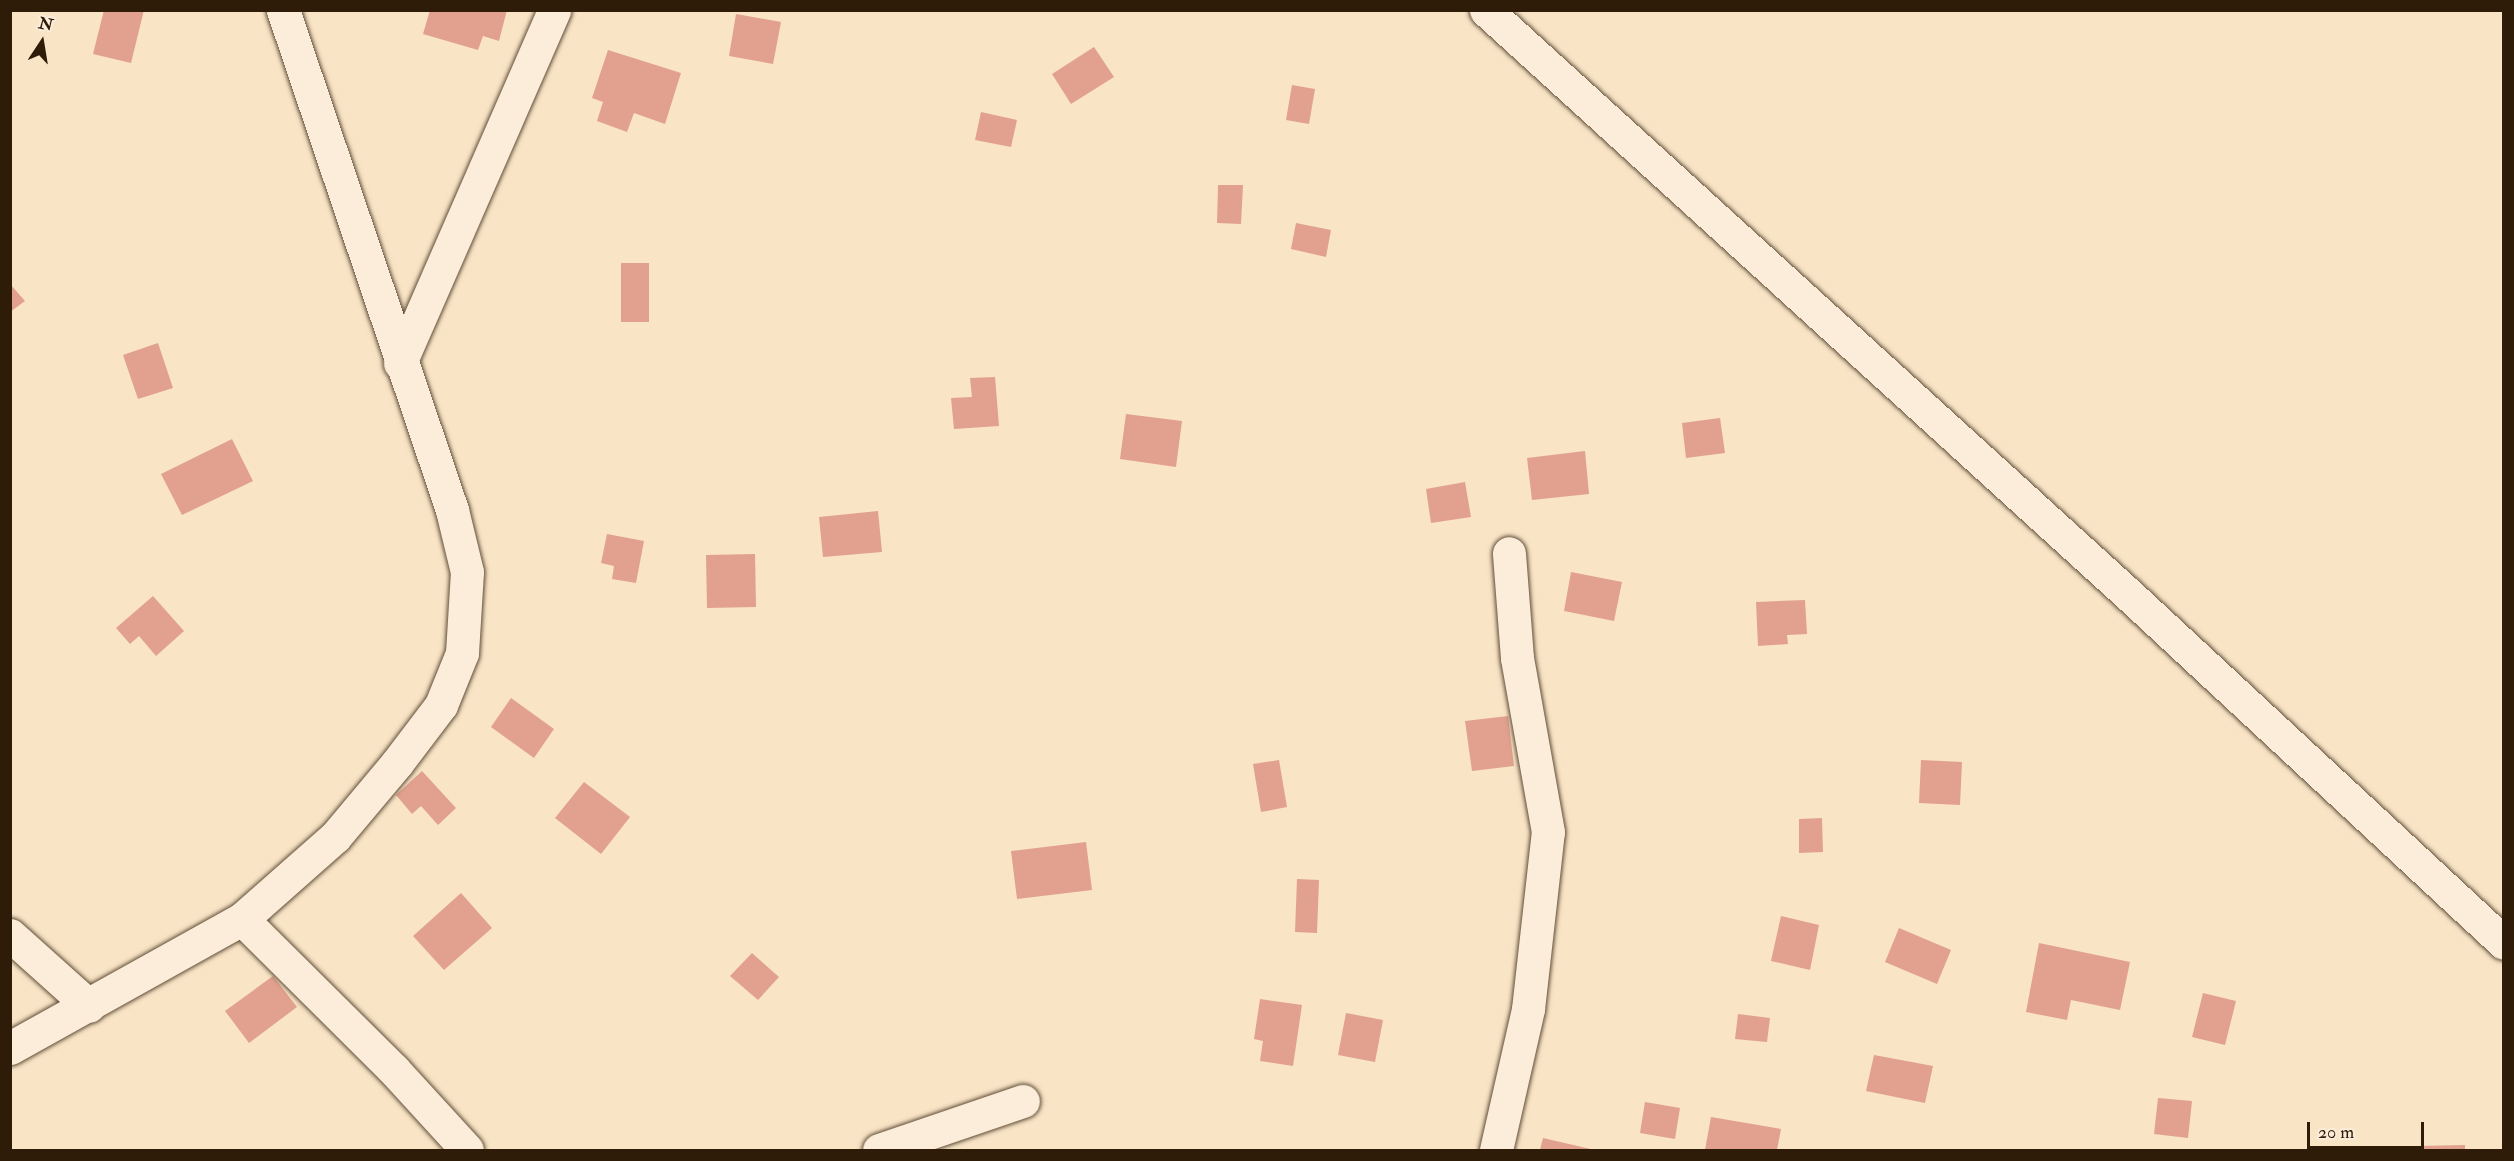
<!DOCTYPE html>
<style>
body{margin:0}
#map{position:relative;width:2514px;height:1161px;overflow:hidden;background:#f9e4c6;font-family:"IM FELL Double Pica",serif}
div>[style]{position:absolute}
.building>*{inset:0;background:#e1a18e}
.roads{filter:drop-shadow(0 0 2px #614e38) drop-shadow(0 0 2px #614e38)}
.minor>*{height:33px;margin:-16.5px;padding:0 16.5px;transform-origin:16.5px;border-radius:16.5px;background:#fbedda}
span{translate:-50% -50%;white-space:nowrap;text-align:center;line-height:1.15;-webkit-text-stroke:4.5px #fbedda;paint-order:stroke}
.frame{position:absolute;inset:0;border:12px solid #2e1c08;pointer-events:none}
.north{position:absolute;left:12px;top:12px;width:60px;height:60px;-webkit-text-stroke:4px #fbedda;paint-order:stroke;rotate:12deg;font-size:16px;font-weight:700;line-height:24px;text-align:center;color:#2e1c08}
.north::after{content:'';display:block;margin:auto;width:21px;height:27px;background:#2e1c08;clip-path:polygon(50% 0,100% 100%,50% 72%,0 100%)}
.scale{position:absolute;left:2307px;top:1122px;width:117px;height:27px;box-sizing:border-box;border:3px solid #2e1c08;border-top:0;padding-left:8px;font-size:18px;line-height:21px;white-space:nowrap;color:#2e1c08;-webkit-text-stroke:4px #fbedda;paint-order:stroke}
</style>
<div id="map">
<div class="building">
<i style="clip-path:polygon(104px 10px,144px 10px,131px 63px,93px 54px)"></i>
<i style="clip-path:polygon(430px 10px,507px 10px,499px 41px,483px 36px,478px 50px,423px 34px)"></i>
<i style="clip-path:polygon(736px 14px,781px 22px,773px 64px,729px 56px)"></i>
<i style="clip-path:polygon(1094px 47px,1114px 77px,1071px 104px,1052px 74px)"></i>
<i style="clip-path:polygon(608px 50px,681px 73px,665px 124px,634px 113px,627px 132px,597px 121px,603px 102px,592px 98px)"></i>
<i style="clip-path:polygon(1292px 85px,1315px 89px,1309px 124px,1286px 120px)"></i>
<i style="clip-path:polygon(981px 112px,1017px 120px,1011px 147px,975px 140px)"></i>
<i style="clip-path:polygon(1218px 185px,1243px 185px,1241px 224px,1217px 223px)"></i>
<i style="clip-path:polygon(1296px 223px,1331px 230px,1326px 257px,1291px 249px)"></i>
<i style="clip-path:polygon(621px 263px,649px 263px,649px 322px,621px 322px)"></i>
<i style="clip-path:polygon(10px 284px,25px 301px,10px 312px)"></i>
<i style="clip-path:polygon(158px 343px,173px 388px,138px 399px,123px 355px)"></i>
<i style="clip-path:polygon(995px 377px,999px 426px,954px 429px,951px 398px,972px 397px,970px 378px)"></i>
<i style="clip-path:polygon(1126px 414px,1182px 421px,1176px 467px,1120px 459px)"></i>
<i style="clip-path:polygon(1720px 418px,1725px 453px,1686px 458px,1682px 423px)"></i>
<i style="clip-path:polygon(232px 439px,253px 481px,182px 515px,161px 474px)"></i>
<i style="clip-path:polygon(1585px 451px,1589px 494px,1532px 500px,1527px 458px)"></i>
<i style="clip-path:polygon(1465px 482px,1471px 517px,1431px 523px,1426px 489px)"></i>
<i style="clip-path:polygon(878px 511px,882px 552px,823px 557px,819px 517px)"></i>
<i style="clip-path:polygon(607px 534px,644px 541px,636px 583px,612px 579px,614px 566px,601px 563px)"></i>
<i style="clip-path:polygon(755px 554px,756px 607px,707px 608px,706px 555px)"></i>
<i style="clip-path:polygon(1571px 572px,1622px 582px,1614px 621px,1564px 611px)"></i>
<i style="clip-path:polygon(153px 596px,184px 631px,156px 656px,139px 636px,130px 644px,116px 628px)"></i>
<i style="clip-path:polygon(1805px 600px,1807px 634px,1787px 635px,1788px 644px,1758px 646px,1756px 602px)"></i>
<i style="clip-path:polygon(511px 698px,554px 729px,534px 758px,491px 727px)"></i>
<i style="clip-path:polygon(1508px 716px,1514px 766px,1472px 771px,1465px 721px)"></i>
<i style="clip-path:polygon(1279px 760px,1287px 807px,1261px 812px,1253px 764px)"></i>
<i style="clip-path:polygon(1921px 760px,1962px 762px,1960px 805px,1919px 803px)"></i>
<i style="clip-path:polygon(422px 771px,456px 808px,438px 825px,421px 806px,412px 814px,396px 795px)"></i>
<i style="clip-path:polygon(584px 782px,630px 817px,601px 854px,555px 818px)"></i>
<i style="clip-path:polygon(1822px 818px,1823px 852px,1799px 853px,1799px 819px)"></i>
<i style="clip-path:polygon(1086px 842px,1092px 890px,1017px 899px,1011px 851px)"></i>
<i style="clip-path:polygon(1297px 879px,1319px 880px,1317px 933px,1295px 932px)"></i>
<i style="clip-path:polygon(461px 893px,492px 928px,444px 970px,413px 936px)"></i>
<i style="clip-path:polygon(1781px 916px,1819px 925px,1810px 970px,1771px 961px)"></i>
<i style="clip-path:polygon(1899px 928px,1951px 950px,1937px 984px,1885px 962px)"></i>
<i style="clip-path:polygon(2039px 943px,2130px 962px,2120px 1010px,2071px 1000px,2067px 1020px,2026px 1012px)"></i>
<i style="clip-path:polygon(752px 953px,779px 977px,758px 1000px,730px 976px)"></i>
<i style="clip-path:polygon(273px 976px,297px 1007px,249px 1043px,225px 1011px)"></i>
<i style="clip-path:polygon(2203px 993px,2236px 1001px,2225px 1045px,2192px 1037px)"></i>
<i style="clip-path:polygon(1260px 999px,1302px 1005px,1293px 1066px,1260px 1061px,1263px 1041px,1254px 1039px)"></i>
<i style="clip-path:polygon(1346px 1013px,1383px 1020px,1375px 1062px,1338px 1055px)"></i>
<i style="clip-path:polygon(1738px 1014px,1770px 1018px,1767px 1042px,1735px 1039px)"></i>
<i style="clip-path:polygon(1874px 1055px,1933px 1066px,1925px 1103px,1866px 1091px)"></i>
<i style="clip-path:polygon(2158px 1098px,2192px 1101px,2188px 1138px,2154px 1134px)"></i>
<i style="clip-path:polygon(1645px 1102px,1680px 1108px,1675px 1139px,1640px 1133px)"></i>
<i style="clip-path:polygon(1711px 1117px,1781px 1129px,1777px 1150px,1705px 1150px)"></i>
<i style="clip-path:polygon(1543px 1138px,1595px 1150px,1540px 1150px)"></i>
<i style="clip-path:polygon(2465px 1145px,2465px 1150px,2417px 1150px,2417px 1146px)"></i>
</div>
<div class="roads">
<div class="minor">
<i style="left:1486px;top:10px;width:866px;rotate:42.29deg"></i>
<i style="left:2127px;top:593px;width:514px;rotate:42.87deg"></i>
<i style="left:400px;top:363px;width:385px;rotate:-66.4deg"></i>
<i style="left:242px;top:919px;width:214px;rotate:44.8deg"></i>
<i style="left:394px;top:1070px;width:108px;rotate:47.6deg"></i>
<i style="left:10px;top:935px;width:106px;rotate:41.9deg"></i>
<i style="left:10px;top:1048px;width:265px;rotate:-29.1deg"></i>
<i style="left:242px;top:919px;width:124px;rotate:-41.4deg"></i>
<i style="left:335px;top:837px;width:97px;rotate:-50deg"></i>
<i style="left:397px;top:763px;width:73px;rotate:-52.8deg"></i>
<i style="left:441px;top:705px;width:56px;rotate:-68deg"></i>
<i style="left:462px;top:653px;width:81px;rotate:-86.5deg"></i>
<i style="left:467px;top:572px;width:64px;rotate:-103.6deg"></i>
<i style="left:452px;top:510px;width:528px;rotate:-108.68deg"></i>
<i style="left:879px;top:1150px;width:152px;rotate:-18.8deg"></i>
<i style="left:1496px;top:1150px;width:145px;rotate:-77.2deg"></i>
<i style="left:1528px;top:1009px;width:178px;rotate:-83.6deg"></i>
<i style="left:1548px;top:832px;width:177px;rotate:-100.1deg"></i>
<i style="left:1517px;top:658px;width:105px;rotate:-94.4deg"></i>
</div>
</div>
<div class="frame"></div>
<div class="north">N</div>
<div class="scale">20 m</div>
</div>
